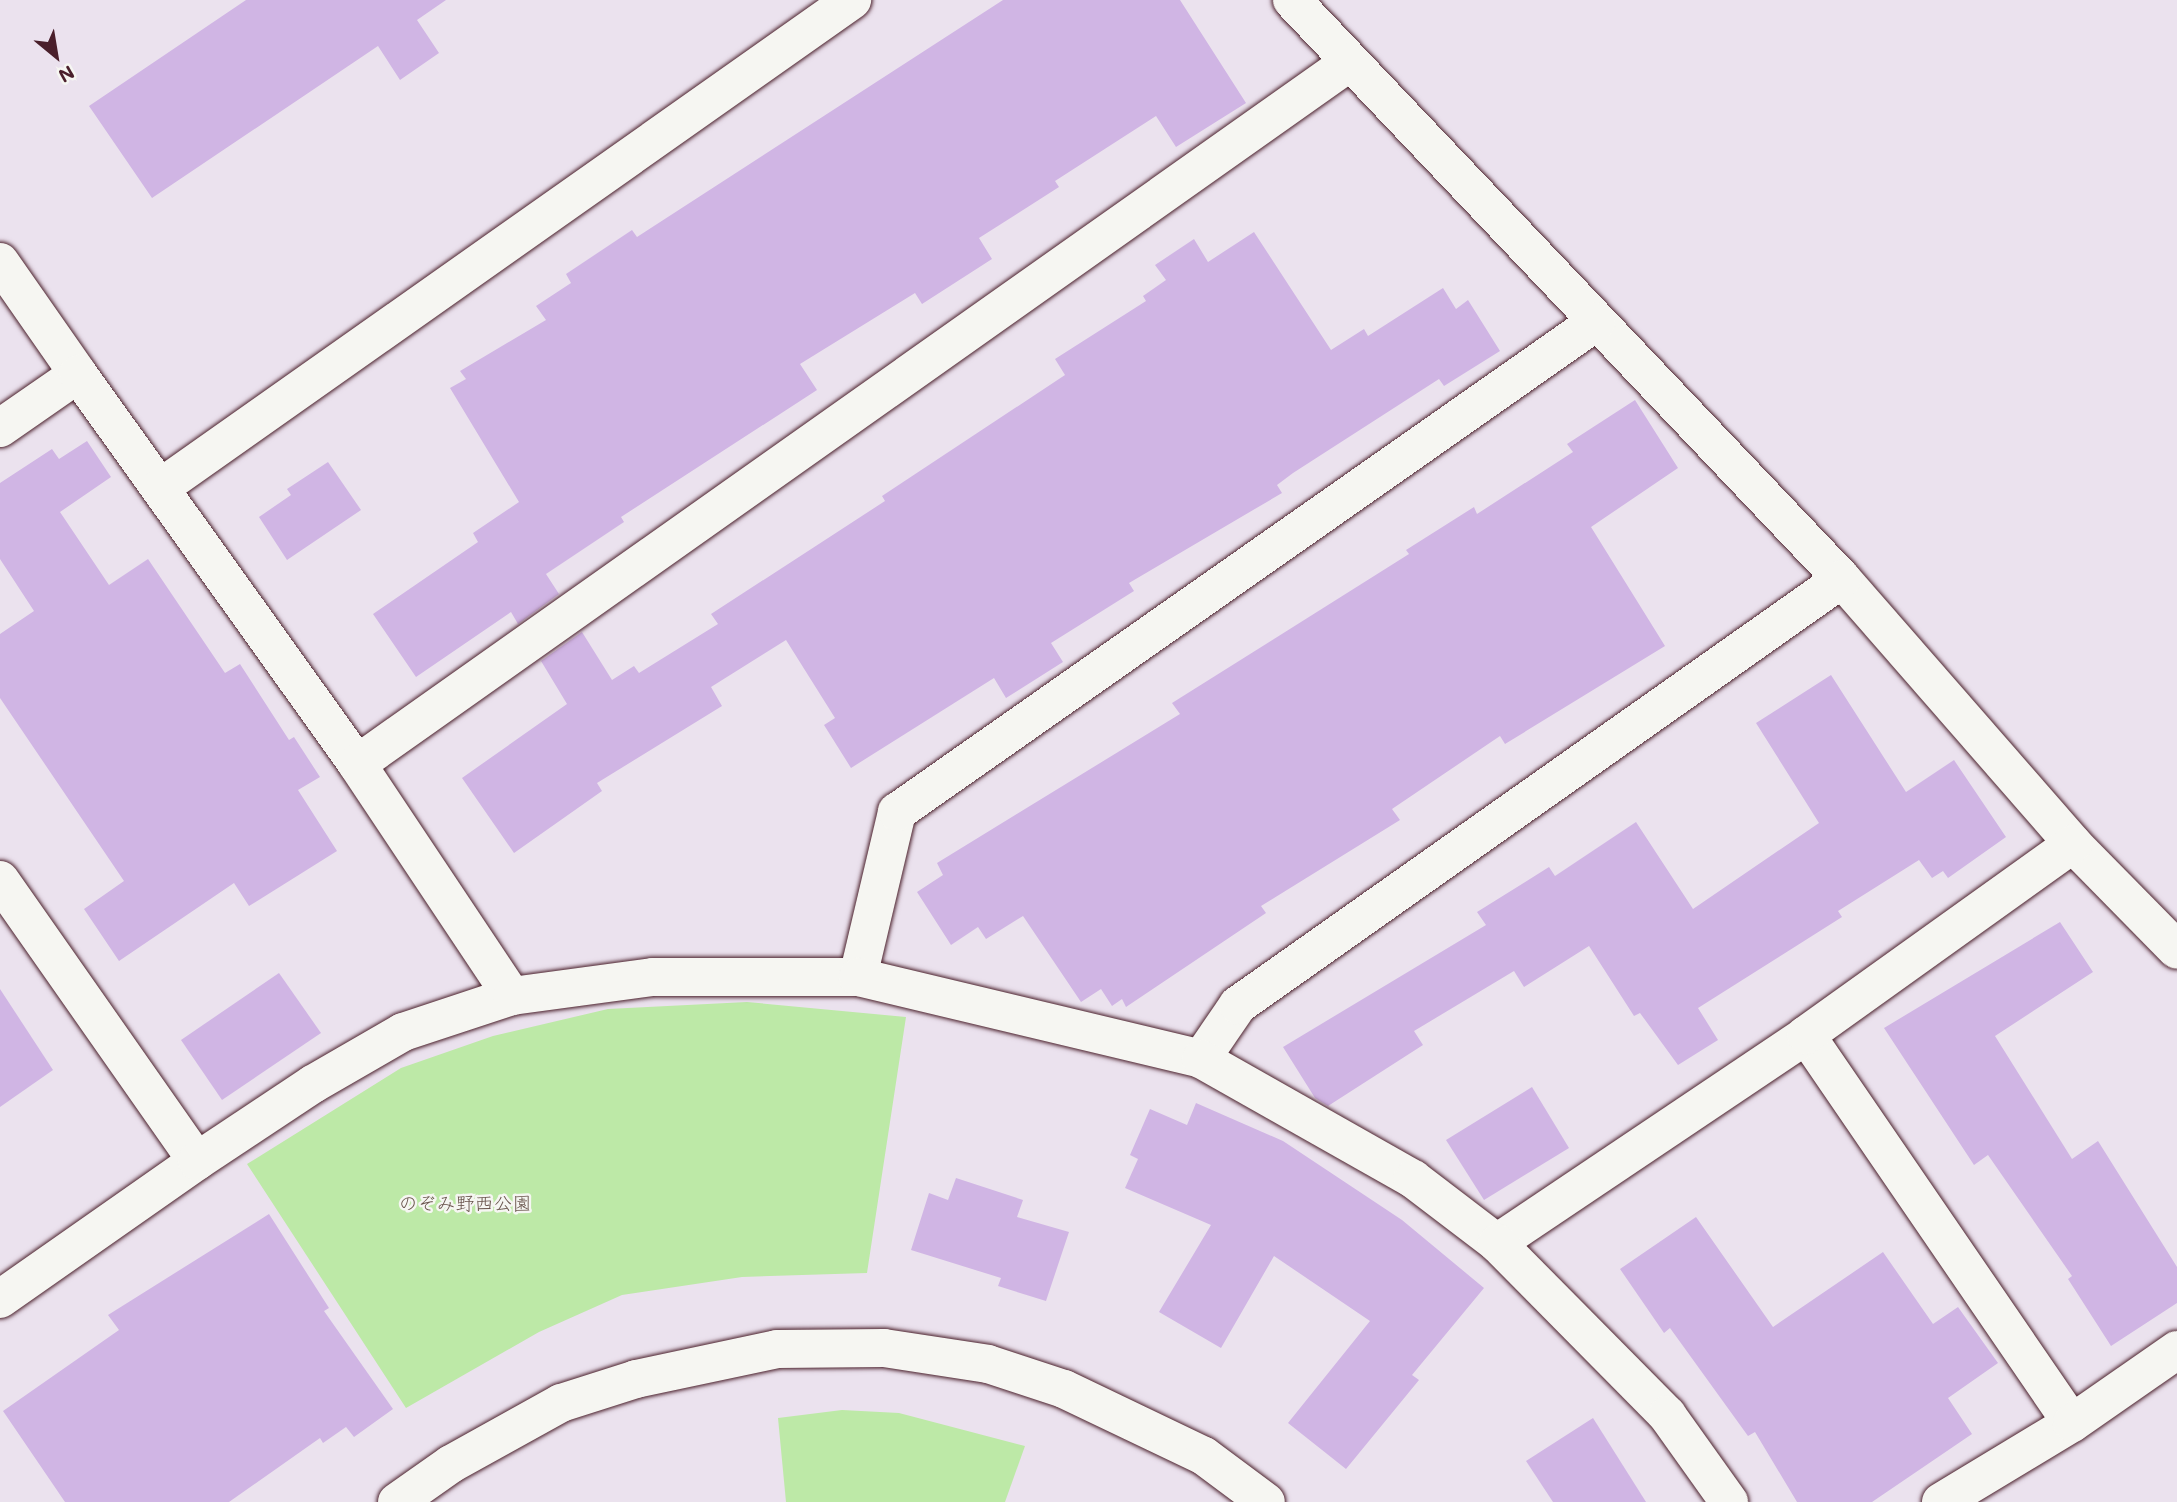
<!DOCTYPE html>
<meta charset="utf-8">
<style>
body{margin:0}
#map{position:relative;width:2177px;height:1502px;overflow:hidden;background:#ebe2ee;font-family:Mali,"Klee One",sans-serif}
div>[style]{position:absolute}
.green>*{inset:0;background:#bde9a7}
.building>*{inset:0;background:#d0b5e4}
.roads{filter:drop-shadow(0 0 2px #4a1f2b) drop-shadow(0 0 2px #4a1f2b)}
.minor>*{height:38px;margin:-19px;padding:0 19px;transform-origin:19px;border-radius:19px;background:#f6f6f2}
.tertiary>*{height:38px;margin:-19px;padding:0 19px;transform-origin:19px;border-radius:19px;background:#f6f6f2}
span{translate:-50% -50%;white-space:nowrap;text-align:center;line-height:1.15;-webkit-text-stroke:5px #f6f6f2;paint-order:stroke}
.park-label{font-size:19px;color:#67524a}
.north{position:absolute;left:21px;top:21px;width:70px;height:70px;-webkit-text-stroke:5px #f6f6f2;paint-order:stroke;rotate:150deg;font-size:19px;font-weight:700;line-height:28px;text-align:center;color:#4a1f2b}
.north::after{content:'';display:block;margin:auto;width:24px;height:32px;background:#4a1f2b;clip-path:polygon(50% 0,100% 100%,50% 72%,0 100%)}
</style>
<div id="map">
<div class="green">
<i style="clip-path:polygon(747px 1002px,906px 1017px,867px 1273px,742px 1277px,622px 1295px,539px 1332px,406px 1408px,247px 1164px,401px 1068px,493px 1036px,608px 1009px)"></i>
<i style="clip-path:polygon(842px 1410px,899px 1413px,1025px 1446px,1005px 1502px,786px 1502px,778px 1418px)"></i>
</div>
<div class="building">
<i style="clip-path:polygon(246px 0,446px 0,417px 20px,439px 53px,400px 80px,378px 46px,152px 198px,89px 106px)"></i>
<i style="clip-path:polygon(1003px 0,1180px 0,1246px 103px,1176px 147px,1156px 116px,1055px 181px,1059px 187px,979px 238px,992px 259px,922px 304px,915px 293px,800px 364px,817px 390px,621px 517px,624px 522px,546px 574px,559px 594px,518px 624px,511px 612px,416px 677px,373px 614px,478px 542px,473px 533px,519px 502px,450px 388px,466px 379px,460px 371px,546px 320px,536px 306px,571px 283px,566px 274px,632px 230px,637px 237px)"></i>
<i style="clip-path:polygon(1254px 232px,1331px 350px,1364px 329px,1368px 336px,1443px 288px,1456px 309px,1468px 300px,1500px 351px,1444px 386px,1439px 379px,1293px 473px,1277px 485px,1282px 493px,1129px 583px,1134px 591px,1051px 643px,1063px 662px,1006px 698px,994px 678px,851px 768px,824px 725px,835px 718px,786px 640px,711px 687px,722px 706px,597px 783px,602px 791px,514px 853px,462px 778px,567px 704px,541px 661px,582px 632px,612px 680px,634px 666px,639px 673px,718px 624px,711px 614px,885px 501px,882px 496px,1065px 375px,1055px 359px,1146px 301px,1143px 296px,1166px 280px,1155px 265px,1194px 239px,1208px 262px)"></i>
<i style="clip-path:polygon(1635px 400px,1678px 468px,1591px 527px,1665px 646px,1505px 744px,1500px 736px,1392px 809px,1400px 820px,1261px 906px,1266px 913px,1126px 1007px,1122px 999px,1112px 1006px,1101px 989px,1081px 1002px,1023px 916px,986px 939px,978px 927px,951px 945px,917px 892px,943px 875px,937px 863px,1180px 714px,1172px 703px,1409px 554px,1406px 550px,1474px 507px,1477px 514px,1573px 452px,1567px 444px)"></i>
<i style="clip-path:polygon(87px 441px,111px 477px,60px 512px,109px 585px,148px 559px,225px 673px,240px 664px,289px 740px,294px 737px,320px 777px,298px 790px,337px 851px,249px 906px,234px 883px,119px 961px,84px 909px,124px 881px,0 698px,0 634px,34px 611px,0 559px,0 483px,52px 449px,59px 459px)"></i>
<i style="clip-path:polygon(328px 462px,361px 510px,287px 560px,259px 517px,291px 495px,287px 489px)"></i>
<i style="clip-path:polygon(1831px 675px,1906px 792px,1954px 760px,2006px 837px,1948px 878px,1943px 871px,1932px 878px,1919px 860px,1838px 911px,1842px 917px,1698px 1008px,1718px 1040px,1678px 1065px,1640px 1013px,1634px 1016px,1589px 946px,1524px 987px,1514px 971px,1414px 1031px,1423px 1045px,1328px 1106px,1315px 1098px,1283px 1047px,1486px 925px,1477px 912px,1549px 867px,1555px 876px,1636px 822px,1693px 909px,1819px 823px,1756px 723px)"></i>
<i style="clip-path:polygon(2060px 922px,2093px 972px,1995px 1036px,2072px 1159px,2098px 1141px,2177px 1267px,2177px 1303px,2111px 1346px,2068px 1279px,2072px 1276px,1988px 1155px,1974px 1165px,1884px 1028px)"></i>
<i style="clip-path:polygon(279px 973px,321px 1033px,222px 1100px,181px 1040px)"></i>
<i style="clip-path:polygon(0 989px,53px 1070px,0 1107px)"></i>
<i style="clip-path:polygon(1532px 1087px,1569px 1148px,1484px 1200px,1446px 1140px)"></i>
<i style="clip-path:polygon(1196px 1103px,1283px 1141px,1402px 1220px,1484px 1288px,1412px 1375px,1419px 1380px,1346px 1469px,1288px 1423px,1370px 1321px,1274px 1256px,1221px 1348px,1159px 1312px,1211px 1225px,1125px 1188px,1138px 1159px,1130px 1155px,1150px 1109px,1187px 1125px)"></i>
<i style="clip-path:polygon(956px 1178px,1023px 1200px,1017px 1217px,1069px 1232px,1046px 1301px,998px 1286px,1001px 1278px,911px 1250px,929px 1193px,948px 1200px)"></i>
<i style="clip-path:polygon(269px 1214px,329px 1308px,324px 1311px,393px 1409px,354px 1437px,346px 1427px,323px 1443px,320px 1438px,229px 1502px,65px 1502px,3px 1411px,119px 1330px,108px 1315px)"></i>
<i style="clip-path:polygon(1696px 1217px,1773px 1327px,1883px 1252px,1933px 1324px,1958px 1307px,1998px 1363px,1948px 1398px,1972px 1434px,1872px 1502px,1797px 1502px,1755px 1432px,1748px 1436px,1670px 1328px,1664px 1333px,1620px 1269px)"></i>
<i style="clip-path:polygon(1593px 1418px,1646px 1502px,1553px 1502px,1526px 1461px)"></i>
</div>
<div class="roads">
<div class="minor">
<i style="left:1292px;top:0;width:799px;rotate:46.47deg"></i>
<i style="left:1842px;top:579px;width:352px;rotate:48.9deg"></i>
<i style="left:2073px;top:844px;width:148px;rotate:45.5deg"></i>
<i style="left:0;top:262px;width:136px;rotate:55.1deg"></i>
<i style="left:78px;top:374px;width:95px;rotate:145.3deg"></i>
<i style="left:78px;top:374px;width:480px;rotate:54.4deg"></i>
<i style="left:357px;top:764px;width:279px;rotate:56.3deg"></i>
<i style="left:160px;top:488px;width:847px;rotate:-35.19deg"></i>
<i style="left:357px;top:764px;width:1216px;rotate:-35.26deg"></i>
<i style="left:0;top:880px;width:343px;rotate:55deg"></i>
<i style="left:858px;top:977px;width:170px;rotate:-76.7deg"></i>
<i style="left:897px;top:812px;width:854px;rotate:-35.03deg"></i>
<i style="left:1806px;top:1035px;width:470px;rotate:55.6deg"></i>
<i style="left:1201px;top:1059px;width:65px;rotate:-55.6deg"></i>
<i style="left:1238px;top:1005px;width:739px;rotate:-35.2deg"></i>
<i style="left:1497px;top:1243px;width:372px;rotate:-33.9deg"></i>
<i style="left:1806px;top:1035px;width:328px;rotate:-35.6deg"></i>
<i style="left:0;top:1299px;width:241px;rotate:-35deg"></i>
<i style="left:197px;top:1161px;width:139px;rotate:-33.6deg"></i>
<i style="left:313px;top:1084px;width:104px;rotate:-30deg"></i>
<i style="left:403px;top:1032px;width:115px;rotate:-18.3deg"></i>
<i style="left:512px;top:996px;width:142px;rotate:-7.7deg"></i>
<i style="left:653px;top:977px;width:205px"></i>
<i style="left:858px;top:977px;width:353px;rotate:13.4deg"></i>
<i style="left:1201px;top:1059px;width:244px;rotate:29.5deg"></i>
<i style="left:1413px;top:1179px;width:106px;rotate:37.3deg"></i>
<i style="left:1497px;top:1243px;width:242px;rotate:45.3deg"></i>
<i style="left:1667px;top:1415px;width:107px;rotate:54.5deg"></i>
<i style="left:1941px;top:1502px;width:153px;rotate:-31.1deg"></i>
<i style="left:2072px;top:1423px;width:128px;rotate:-34.8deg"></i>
</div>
<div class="tertiary">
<i style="left:397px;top:1502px;width:66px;rotate:-35.1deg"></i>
<i style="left:451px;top:1464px;width:126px;rotate:-29deg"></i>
<i style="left:561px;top:1403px;width:79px;rotate:-17.7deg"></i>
<i style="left:636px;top:1379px;width:144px;rotate:-12deg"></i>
<i style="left:777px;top:1349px;width:107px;rotate:-0.5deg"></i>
<i style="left:884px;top:1348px;width:105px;rotate:8.7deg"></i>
<i style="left:988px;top:1364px;width:80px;rotate:18.2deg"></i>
<i style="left:1064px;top:1389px;width:155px;rotate:25.6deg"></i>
<i style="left:1204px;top:1456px;width:77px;rotate:36.6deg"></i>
</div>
</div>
<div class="park-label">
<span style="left:465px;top:1203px">のぞみ野西公園</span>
</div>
<div class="north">N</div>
</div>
